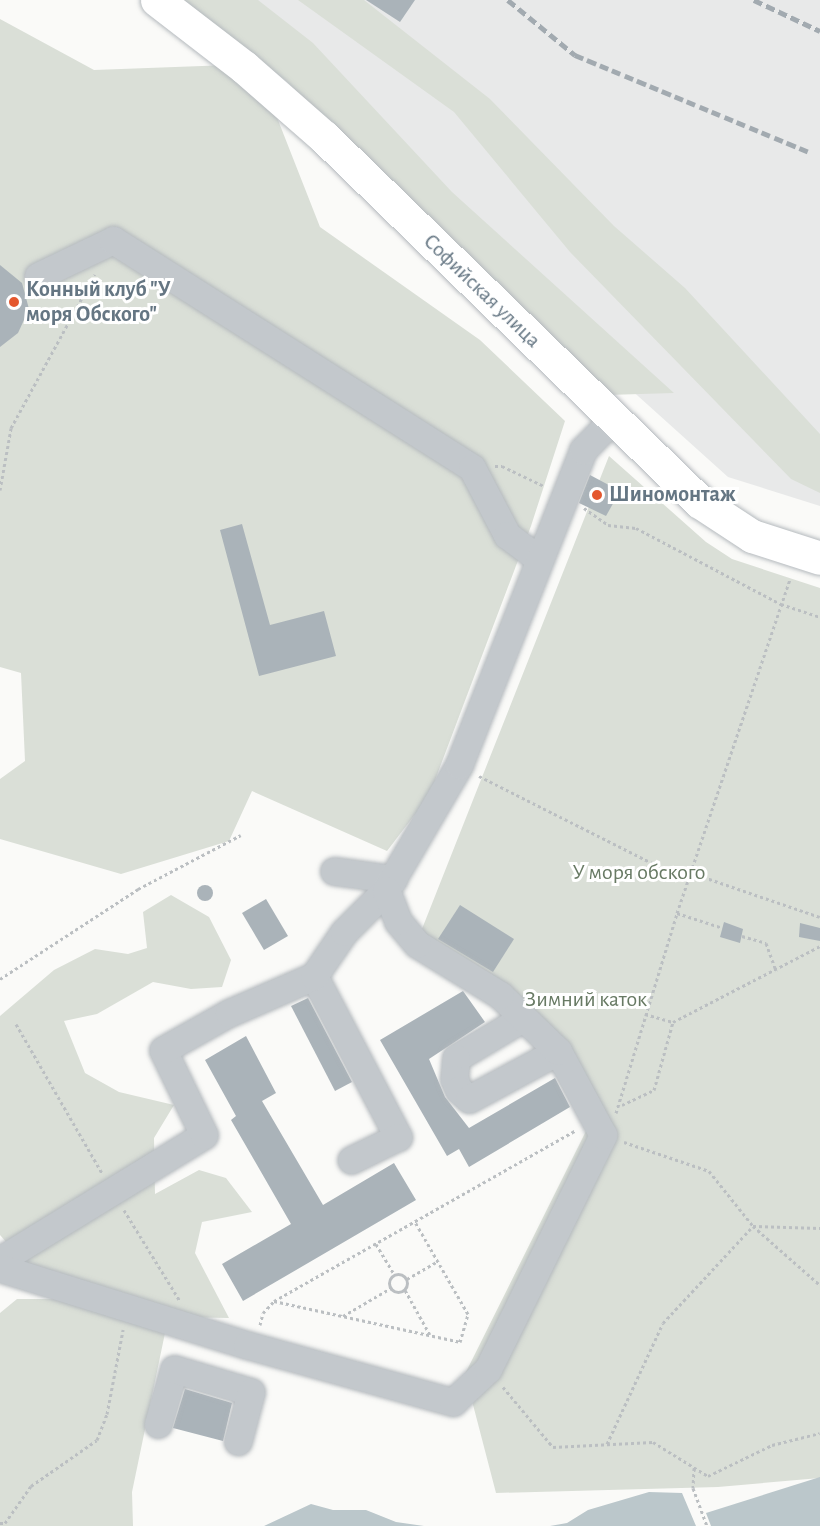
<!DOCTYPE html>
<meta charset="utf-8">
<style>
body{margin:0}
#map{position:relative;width:820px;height:1526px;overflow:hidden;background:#fafaf8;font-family:"Alegreya Sans",sans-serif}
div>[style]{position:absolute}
.built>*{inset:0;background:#e8e9e9}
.green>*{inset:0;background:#dadfd7}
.water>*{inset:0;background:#bbc7cb}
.building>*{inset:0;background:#aab3b9}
.round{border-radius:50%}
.path>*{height:3px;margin-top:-1.5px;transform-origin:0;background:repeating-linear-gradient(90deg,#bbbfc2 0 3px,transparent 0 6px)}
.path>.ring{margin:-1.5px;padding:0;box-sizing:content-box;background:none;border:3px solid #bbbfc2;border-radius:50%}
.roads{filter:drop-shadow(0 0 2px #b5babe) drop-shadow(0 0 2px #b5babe)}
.minor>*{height:27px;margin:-13.5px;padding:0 13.5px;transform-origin:13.5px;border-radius:13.5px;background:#c3c8cc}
.major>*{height:33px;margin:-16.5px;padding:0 16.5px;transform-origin:16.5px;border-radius:16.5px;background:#fff}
.rail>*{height:4.5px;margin-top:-2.25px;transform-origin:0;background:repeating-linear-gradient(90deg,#a2aab0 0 9px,transparent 0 13.5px)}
.dots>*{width:16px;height:16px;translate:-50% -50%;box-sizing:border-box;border:3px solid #fff;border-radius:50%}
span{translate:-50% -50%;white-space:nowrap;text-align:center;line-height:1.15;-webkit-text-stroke:6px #fff;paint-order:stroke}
.poi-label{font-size:22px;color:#657683;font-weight:700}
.left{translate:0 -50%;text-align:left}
.street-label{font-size:22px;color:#657683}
.park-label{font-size:22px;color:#687a64}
</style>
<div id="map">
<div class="built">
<i style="clip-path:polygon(198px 0,820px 0,820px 506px,728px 477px)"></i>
</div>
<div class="green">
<i style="clip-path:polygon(182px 0,258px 0,313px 43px,452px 192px,674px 393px,607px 395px,286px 81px)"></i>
<i style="clip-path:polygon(298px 0,364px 0,490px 99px,614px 226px,685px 288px,820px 434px,820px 493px,791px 479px,570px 252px,454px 112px)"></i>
<i style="clip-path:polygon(0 19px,94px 70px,256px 64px,320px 227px,480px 340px,565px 421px,531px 526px,429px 796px,387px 851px,252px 791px,229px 841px,121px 874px,0 839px,0 779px,25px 761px,21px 673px,0 667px)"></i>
<i style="clip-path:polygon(609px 456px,706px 542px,732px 559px,820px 588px,820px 1478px,718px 1487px,496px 1493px,465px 1374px,600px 1103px,420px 934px)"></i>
<i style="clip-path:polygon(171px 895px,209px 917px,231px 960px,222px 987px,191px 989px,153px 982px,97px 1014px,64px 1021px,85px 1073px,119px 1092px,174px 1105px,154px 1138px,155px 1194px,199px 1170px,226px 1178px,252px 1212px,202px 1222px,195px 1253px,229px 1318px,177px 1317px,28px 1267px,0 1235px,0 1016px,54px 970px,95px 949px,128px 954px,147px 948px,143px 912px)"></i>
<i style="clip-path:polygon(17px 1299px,73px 1299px,165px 1333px,132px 1492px,133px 1526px,0 1526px,0 1313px)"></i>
</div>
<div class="water">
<i style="clip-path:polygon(820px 1477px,820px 1526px,711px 1526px,706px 1513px)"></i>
<i style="clip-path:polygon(649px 1492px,682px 1493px,696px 1526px,550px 1526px,567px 1523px,588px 1510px)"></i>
<i style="clip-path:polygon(311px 1504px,333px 1510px,366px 1510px,396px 1522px,424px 1526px,264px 1526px)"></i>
</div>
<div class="building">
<i style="clip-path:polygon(366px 0,415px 0,400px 22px)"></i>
<i style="clip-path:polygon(0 265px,22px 283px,29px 309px,18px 333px,0 347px)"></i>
<i style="clip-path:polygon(590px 475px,620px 491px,606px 516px,579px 503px)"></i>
<i style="clip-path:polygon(242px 524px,270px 625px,324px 611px,336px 656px,259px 676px,220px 530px)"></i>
<i class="round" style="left:197px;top:885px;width:16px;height:16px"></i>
<i style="clip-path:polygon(266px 899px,288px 936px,264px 950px,242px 913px)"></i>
<i style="clip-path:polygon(460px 905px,514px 939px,493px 972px,438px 939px)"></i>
<i style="clip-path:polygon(724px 922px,743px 929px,740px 943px,720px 937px)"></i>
<i style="clip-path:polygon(800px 923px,820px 928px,820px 941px,799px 937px)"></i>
<i style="clip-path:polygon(463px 991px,485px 1022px,429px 1059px,445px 1097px,469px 1128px,555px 1078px,570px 1107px,469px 1167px,459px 1149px,447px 1156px,380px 1040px)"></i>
<i style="clip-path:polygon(308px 998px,352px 1082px,335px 1091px,291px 1006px)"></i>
<i style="clip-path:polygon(246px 1036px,276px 1093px,262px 1101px,323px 1205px,394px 1163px,416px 1200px,243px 1301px,222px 1264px,291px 1224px,231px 1120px,236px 1116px,205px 1060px)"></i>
<i style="clip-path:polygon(185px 1389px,232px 1403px,223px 1441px,173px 1428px)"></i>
</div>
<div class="path">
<i style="left:495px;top:466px;width:7px"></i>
<i style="left:502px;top:466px;width:47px;rotate:25.5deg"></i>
<i style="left:0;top:490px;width:63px;rotate:-79.9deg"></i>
<i style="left:11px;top:428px;width:175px;rotate:-61.4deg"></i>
<i style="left:584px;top:508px;width:29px;rotate:35deg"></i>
<i style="left:608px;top:525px;width:28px;rotate:6deg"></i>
<i style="left:636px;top:528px;width:164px;rotate:27.7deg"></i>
<i style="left:781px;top:604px;width:41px;rotate:18.4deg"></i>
<i style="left:479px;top:776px;width:234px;rotate:26.7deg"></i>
<i style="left:692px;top:873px;width:135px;rotate:19deg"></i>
<i style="left:677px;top:913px;width:48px;rotate:18.1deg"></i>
<i style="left:742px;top:936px;width:25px;rotate:16deg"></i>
<i style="left:766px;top:943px;width:30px;rotate:70deg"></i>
<i style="left:0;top:979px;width:165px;rotate:-33.1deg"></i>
<i style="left:138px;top:889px;width:116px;rotate:-27.7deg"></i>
<i style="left:645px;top:1014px;width:29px;rotate:16deg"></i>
<i style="left:673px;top:1022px;width:165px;rotate:-27.3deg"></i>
<i style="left:16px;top:1024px;width:172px;rotate:60deg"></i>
<i style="left:622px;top:1105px;width:35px;rotate:-25deg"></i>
<i style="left:654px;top:1090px;width:71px;rotate:-74.4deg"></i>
<i style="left:616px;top:1113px;width:209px;rotate:-73deg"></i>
<i style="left:677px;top:913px;width:353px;rotate:-71.3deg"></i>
<i style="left:624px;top:1142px;width:90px;rotate:18.8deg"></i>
<i style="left:709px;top:1171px;width:70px;rotate:51.3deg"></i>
<i style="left:753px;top:1226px;width:89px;rotate:41.4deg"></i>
<i style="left:124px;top:1210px;width:107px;rotate:58.4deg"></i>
<i style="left:376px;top:1244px;width:35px;rotate:59deg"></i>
<i class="ring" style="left:389px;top:1274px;width:15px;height:15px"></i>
<i style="left:407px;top:1279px;width:36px;rotate:-30deg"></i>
<i style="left:405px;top:1290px;width:51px;rotate:60.9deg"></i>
<i style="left:274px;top:1301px;width:190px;rotate:12.4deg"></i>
<i style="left:460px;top:1342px;width:29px;rotate:-74deg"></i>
<i style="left:468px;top:1314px;width:106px;rotate:-119.9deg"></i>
<i style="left:343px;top:1316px;width:56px;rotate:-30.3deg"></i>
<i style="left:260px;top:1325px;width:12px;rotate:-76deg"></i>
<i style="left:263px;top:1313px;width:16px;rotate:-47deg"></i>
<i style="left:274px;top:1301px;width:346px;rotate:-29.5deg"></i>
<i style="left:503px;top:1387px;width:78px;rotate:50.2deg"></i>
<i style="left:553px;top:1447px;width:100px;rotate:-2.9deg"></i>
<i style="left:653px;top:1442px;width:65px;rotate:31.7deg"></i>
<i style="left:708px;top:1476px;width:71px;rotate:-25.8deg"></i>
<i style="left:772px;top:1445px;width:49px;rotate:-14deg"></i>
<i style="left:607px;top:1444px;width:133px;rotate:-65.2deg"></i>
<i style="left:663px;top:1323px;width:132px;rotate:-47.1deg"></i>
<i style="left:753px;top:1226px;width:67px;rotate:1.7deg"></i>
<i style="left:694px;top:1468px;width:20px;rotate:93deg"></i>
<i style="left:693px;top:1488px;width:40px;rotate:69.8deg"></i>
<i style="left:0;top:1523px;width:5px"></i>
<i style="left:5px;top:1523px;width:45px;rotate:-54.9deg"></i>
<i style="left:31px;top:1486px;width:80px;rotate:-34.9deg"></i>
<i style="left:97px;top:1440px;width:28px;rotate:-69deg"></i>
<i style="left:107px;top:1414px;width:86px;rotate:-79.2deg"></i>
</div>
<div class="roads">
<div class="minor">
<i style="left:38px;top:276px;width:83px;rotate:-25.6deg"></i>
<i style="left:113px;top:240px;width:425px;rotate:32.4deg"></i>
<i style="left:472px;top:468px;width:76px;rotate:62.4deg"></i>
<i style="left:507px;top:535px;width:40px;rotate:37deg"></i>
<i style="left:334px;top:871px;width:60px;rotate:7.7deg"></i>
<i style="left:314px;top:976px;width:182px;rotate:62.4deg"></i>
<i style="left:398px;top:1137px;width:52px;rotate:153.9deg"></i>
<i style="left:523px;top:1018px;width:78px;rotate:149.2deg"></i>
<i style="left:456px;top:1058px;width:21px;rotate:95deg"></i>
<i style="left:454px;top:1079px;width:12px;rotate:66deg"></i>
<i style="left:459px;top:1090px;width:13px;rotate:42deg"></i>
<i style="left:469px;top:1099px;width:101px;rotate:-28.3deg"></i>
<i style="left:0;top:1260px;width:239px;rotate:-31.5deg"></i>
<i style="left:204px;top:1135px;width:94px;rotate:-115.8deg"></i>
<i style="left:163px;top:1050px;width:76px;rotate:-29.3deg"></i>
<i style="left:229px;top:1013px;width:93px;rotate:-23.5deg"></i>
<i style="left:314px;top:976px;width:53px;rotate:-55.7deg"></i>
<i style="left:344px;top:932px;width:59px;rotate:-45deg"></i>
<i style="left:386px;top:890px;width:145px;rotate:-59.7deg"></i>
<i style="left:459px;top:765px;width:339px;rotate:-68.5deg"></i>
<i style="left:583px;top:450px;width:43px;rotate:-45.9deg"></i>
<i style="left:0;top:1268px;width:259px;rotate:17.3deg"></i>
<i style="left:247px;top:1345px;width:214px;rotate:15.5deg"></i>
<i style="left:453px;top:1402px;width:48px;rotate:-43.3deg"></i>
<i style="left:488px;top:1369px;width:261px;rotate:-63.8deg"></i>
<i style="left:603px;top:1135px;width:95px;rotate:-118.2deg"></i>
<i style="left:558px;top:1051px;width:81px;rotate:-136deg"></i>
<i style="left:500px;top:995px;width:97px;rotate:-148.4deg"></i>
<i style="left:417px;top:944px;width:30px;rotate:-130deg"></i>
<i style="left:398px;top:921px;width:33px;rotate:-111deg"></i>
<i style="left:158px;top:1424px;width:57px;rotate:-73.8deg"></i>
<i style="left:174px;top:1369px;width:80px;rotate:16.6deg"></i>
<i style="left:251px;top:1392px;width:51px;rotate:104.9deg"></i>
</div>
<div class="major">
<i style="left:157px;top:0;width:110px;rotate:37.6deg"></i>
<i style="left:244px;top:67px;width:106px;rotate:41.2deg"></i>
<i style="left:324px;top:137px;width:524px;rotate:44.15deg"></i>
<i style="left:700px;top:502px;width:62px;rotate:33.2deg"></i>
<i style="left:752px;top:536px;width:71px;rotate:17.9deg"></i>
</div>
</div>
<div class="rail">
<i style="left:508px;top:0;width:87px;rotate:39.4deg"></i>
<i style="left:575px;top:55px;width:256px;rotate:22.5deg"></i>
<i style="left:754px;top:0;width:73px;rotate:25.2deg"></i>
</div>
<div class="dots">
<i style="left:14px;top:302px;background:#e4572e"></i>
<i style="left:597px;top:495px;background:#e4572e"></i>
</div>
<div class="poi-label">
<span class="left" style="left:26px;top:302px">Конный клуб "У<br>моря Обского"</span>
<span class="left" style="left:609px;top:495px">Шиномонтаж</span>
</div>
<div class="street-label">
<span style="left:482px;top:291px;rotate:44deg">Софийская улица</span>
</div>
<div class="park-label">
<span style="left:639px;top:873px">У моря обского</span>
<span style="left:586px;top:1000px">Зимний каток</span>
</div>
</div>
